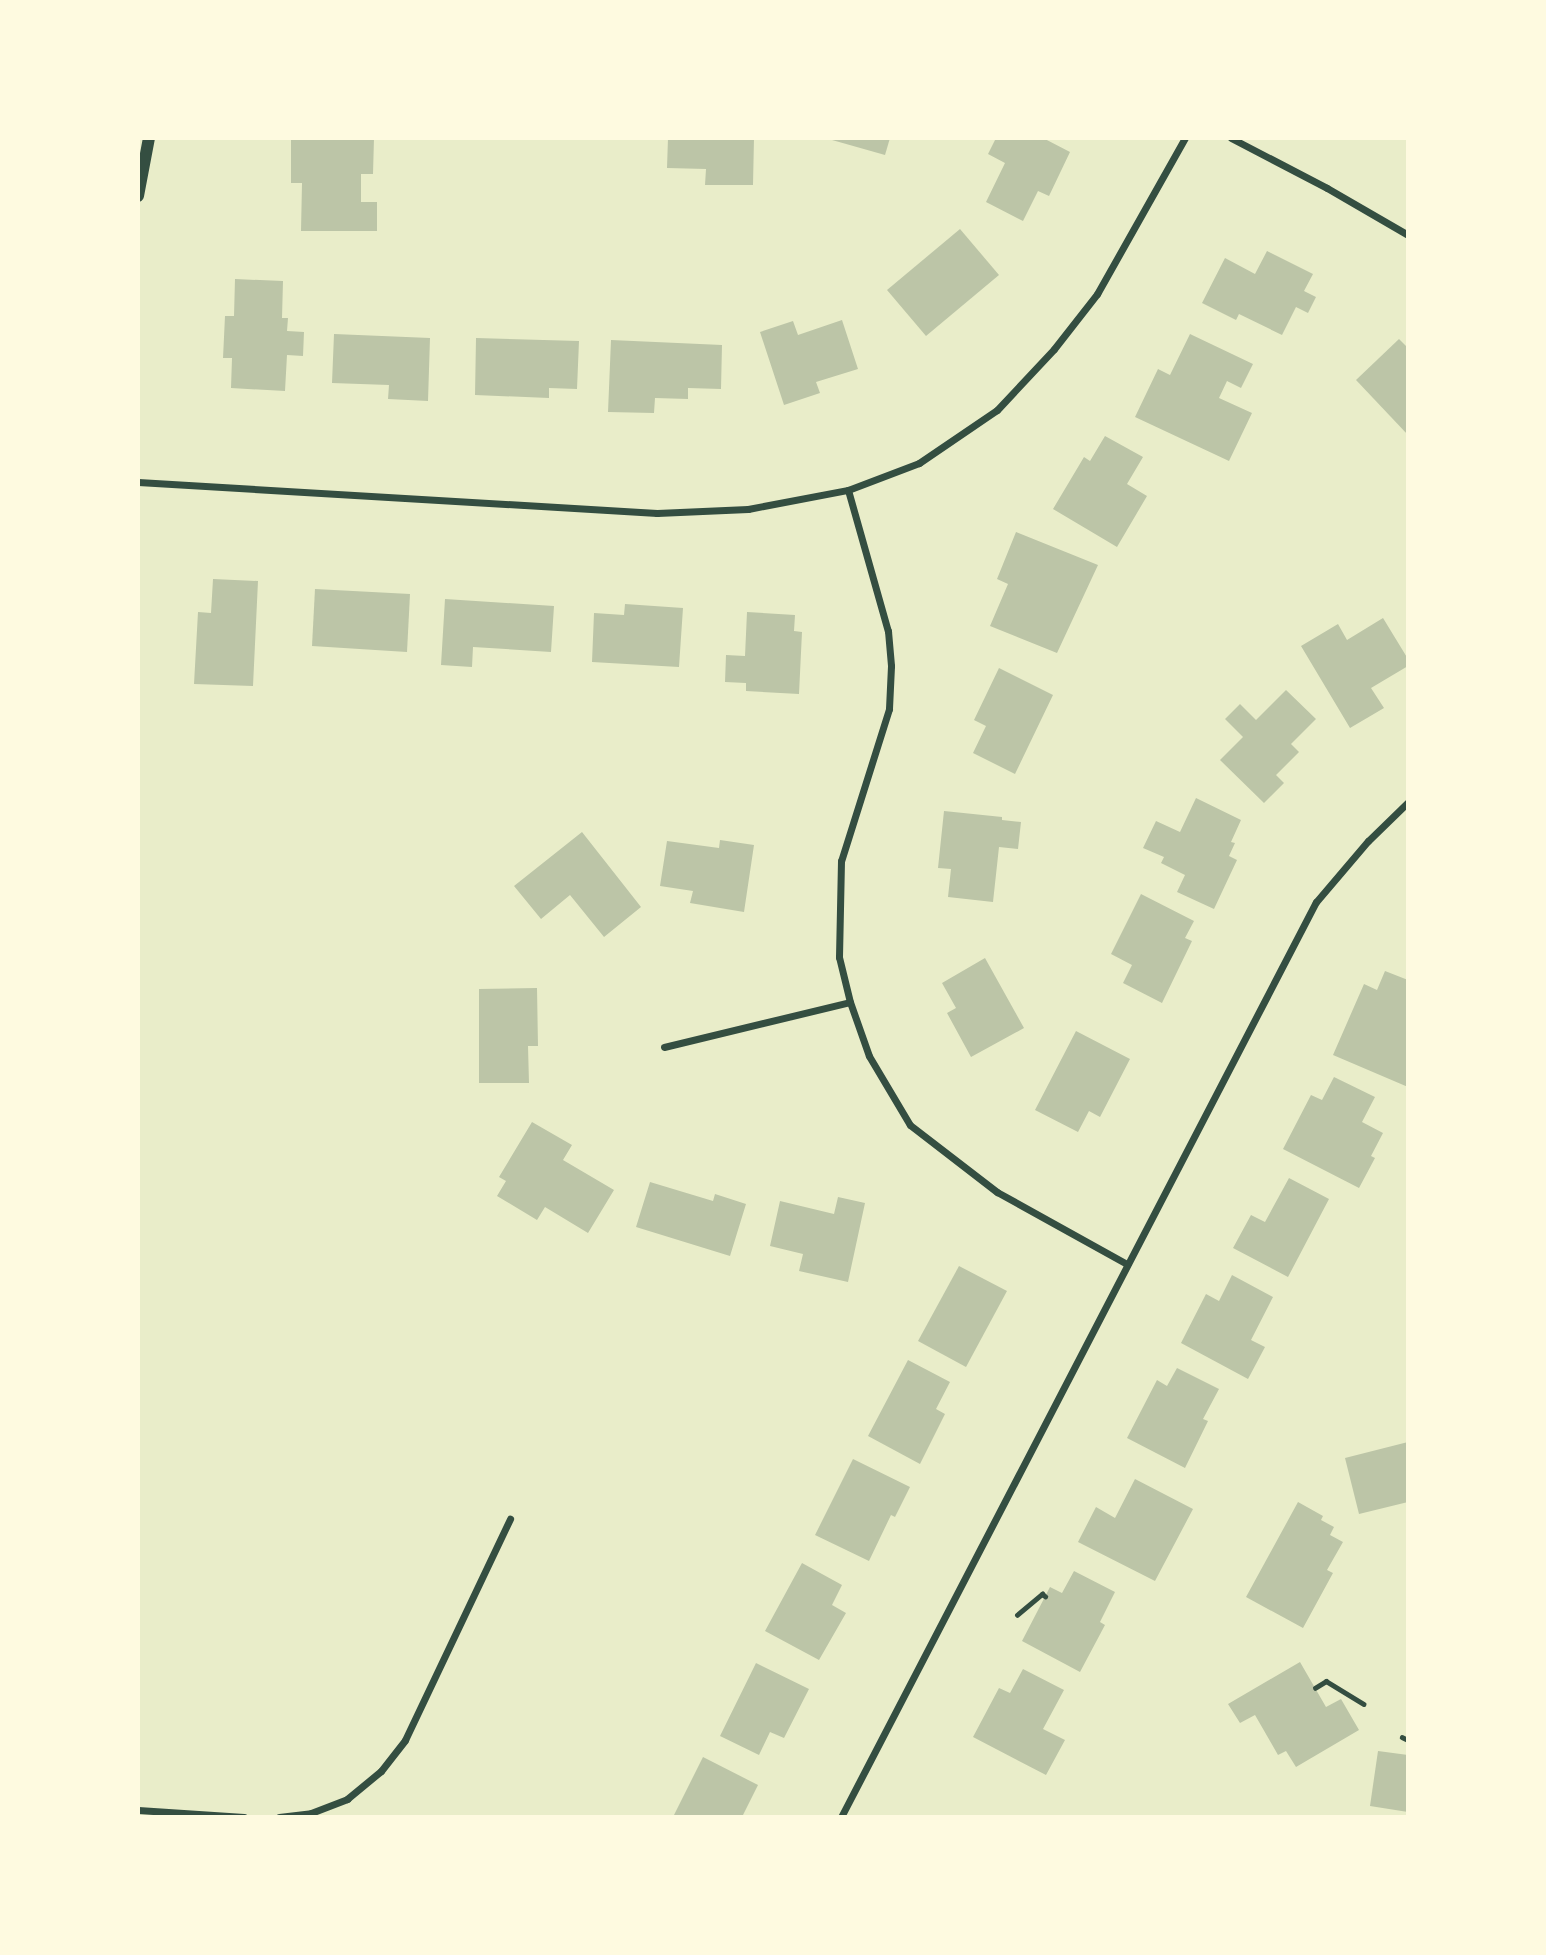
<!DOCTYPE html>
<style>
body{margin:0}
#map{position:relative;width:1546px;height:1955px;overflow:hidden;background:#e9edc9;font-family:"Golos Text",sans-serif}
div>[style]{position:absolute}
.building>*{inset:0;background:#bcc5a7}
.path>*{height:4.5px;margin:-2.25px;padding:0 2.25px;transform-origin:2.25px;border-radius:2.25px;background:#344e41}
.minor>*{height:7px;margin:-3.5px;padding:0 3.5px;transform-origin:3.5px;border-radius:3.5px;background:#344e41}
.tertiary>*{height:12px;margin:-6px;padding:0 6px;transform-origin:6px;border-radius:6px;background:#344e41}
span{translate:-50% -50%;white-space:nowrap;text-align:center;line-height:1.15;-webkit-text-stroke:7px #fefae0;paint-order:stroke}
.frame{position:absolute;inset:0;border:140px solid #fefae0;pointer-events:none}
</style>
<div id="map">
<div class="building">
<i style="clip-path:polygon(291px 138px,374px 138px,373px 174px,361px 174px,361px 202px,377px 202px,377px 231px,301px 231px,302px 183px,291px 183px)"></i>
<i style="clip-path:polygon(668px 138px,754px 138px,753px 185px,705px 185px,706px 169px,667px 168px)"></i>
<i style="clip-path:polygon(825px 138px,890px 138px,885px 155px)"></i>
<i style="clip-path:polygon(996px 138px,1043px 138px,1070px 152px,1049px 196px,1038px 191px,1023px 221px,986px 202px,1005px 163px,988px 154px)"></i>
<i style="clip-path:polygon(960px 229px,999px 275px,926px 336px,887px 290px)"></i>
<i style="clip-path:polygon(1267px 251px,1313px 274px,1304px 291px,1316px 297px,1308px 313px,1296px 307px,1282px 335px,1239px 314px,1236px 320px,1202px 303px,1225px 258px,1255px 274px)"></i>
<i style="clip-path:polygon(235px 279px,283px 281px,282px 318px,288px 318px,287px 331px,304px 332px,303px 356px,287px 355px,285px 391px,231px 388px,232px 358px,223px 358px,225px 316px,234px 316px)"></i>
<i style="clip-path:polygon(842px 320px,858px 369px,816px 382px,820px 393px,784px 405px,760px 332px,793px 321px,798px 335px)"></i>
<i style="clip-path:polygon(334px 334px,430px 338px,428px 401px,388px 399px,389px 385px,332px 383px)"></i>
<i style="clip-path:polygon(1190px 334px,1253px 364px,1241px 388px,1227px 381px,1219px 398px,1252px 413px,1229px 461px,1135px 417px,1158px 369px,1170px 375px)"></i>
<i style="clip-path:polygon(476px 338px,579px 341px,577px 389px,549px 388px,549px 398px,475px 395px)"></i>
<i style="clip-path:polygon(1399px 339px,1408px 348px,1408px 435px,1356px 380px)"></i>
<i style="clip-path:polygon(611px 340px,722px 345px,721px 389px,688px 388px,688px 399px,655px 398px,654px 413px,608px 412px)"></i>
<i style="clip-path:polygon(1105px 436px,1143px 457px,1127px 484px,1147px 496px,1117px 547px,1053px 509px,1084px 457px,1090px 461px)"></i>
<i style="clip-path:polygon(1016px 532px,1098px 565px,1057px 653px,990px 626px,1008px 584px,997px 579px)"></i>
<i style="clip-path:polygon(213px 579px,258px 581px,253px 686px,194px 684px,198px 612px,211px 613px)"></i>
<i style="clip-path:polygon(315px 589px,410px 594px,407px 652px,312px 646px)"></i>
<i style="clip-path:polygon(445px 599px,554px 606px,551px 652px,473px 647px,472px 667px,441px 665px)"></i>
<i style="clip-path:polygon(625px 604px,683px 608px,679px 667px,592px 662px,594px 613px,624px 615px)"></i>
<i style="clip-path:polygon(747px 612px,795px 615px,794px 631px,802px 632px,799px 694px,746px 691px,746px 683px,725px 682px,726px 655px,745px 656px)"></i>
<i style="clip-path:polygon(1383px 618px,1408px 659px,1408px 666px,1371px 688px,1384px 708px,1350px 728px,1301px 646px,1338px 624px,1347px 640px)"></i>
<i style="clip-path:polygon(999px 668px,1053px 695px,1015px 774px,973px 753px,986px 726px,974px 720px)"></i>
<i style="clip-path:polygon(1286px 690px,1316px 719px,1291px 744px,1299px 752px,1276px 775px,1284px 783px,1264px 803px,1220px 760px,1243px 737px,1225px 719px,1240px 704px,1256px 720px)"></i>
<i style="clip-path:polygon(1196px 798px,1241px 820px,1231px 842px,1235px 843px,1229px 856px,1237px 860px,1214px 909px,1177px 892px,1185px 875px,1161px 863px,1164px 857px,1143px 848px,1156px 821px,1180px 832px)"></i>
<i style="clip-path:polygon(944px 811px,1002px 817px,1002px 820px,1021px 822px,1018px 849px,999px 847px,993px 902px,948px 897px,951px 869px,938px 868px)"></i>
<i style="clip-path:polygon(582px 832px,641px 907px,604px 937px,570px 895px,541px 919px,514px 886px)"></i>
<i style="clip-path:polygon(720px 840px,754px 845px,744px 912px,690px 903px,693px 891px,660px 886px,667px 841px,719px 848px)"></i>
<i style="clip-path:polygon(1141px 894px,1194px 921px,1185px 938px,1192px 941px,1162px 1003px,1123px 983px,1132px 965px,1111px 954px)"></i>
<i style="clip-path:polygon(985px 958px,1024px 1028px,971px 1057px,947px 1013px,956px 1008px,942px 983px)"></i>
<i style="clip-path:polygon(1385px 971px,1408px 980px,1408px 1087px,1333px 1055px,1364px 984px,1377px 990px)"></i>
<i style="clip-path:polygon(537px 988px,538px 1046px,528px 1046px,529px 1083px,479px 1083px,479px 989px)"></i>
<i style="clip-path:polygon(1076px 1031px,1130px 1059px,1100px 1117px,1089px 1111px,1078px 1132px,1035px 1110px)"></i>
<i style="clip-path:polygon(1334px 1077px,1375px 1097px,1362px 1122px,1383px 1133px,1371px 1156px,1375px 1158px,1359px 1188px,1283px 1149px,1311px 1095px,1322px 1100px)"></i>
<i style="clip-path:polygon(532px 1122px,572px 1145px,563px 1160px,614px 1190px,588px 1233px,545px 1207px,537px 1220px,497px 1196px,506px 1181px,499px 1177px)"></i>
<i style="clip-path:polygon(1289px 1178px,1329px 1199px,1288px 1277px,1233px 1248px,1251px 1215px,1265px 1222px)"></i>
<i style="clip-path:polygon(650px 1182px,713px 1201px,715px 1194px,746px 1204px,730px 1256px,636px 1227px)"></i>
<i style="clip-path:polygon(838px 1197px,865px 1203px,848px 1282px,799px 1271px,803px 1254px,770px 1246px,780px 1201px,834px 1214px)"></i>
<i style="clip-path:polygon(959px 1266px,1007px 1291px,966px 1367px,918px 1341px)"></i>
<i style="clip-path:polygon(1232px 1275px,1273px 1297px,1251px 1340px,1265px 1347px,1248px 1379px,1181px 1343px,1206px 1294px,1219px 1301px)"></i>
<i style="clip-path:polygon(908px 1360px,950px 1382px,936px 1409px,945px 1414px,920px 1464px,868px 1436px)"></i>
<i style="clip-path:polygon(1177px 1368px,1219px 1389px,1203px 1419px,1208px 1421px,1185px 1468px,1127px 1438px,1157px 1380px,1167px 1386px)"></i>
<i style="clip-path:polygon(1408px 1442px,1408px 1502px,1359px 1514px,1345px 1458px)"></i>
<i style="clip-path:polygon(853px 1459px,910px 1487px,895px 1517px,891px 1515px,869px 1561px,815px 1535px)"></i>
<i style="clip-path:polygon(1135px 1479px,1193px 1509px,1155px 1581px,1078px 1542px,1096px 1507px,1115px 1518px)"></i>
<i style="clip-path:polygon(1298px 1502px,1323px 1516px,1321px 1520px,1334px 1527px,1330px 1535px,1343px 1542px,1327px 1570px,1333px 1573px,1303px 1628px,1246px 1597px)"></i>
<i style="clip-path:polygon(802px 1563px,842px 1585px,832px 1605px,846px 1613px,819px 1660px,765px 1631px)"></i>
<i style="clip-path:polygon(1074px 1571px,1115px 1592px,1100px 1622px,1105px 1625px,1080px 1672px,1022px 1641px,1050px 1587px,1062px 1593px)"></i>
<i style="clip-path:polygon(1300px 1662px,1326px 1707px,1341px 1699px,1359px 1730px,1296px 1767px,1286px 1751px,1278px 1755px,1255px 1715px,1240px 1723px,1228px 1704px)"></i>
<i style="clip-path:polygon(756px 1663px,809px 1689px,784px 1738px,770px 1732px,759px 1755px,720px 1736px)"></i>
<i style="clip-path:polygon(1023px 1669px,1064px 1690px,1043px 1729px,1065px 1740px,1046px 1775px,973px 1737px,999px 1688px,1010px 1693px)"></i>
<i style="clip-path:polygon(1378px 1751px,1408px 1755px,1408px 1812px,1370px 1806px)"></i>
<i style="clip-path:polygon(703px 1757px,758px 1785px,742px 1817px,673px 1817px)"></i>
</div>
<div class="path">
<i style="left:1017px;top:1615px;width:33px;rotate:-40deg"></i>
<i style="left:1042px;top:1594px;width:4px;rotate:34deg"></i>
<i style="left:1315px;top:1688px;width:13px;rotate:-32deg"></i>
<i style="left:1326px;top:1681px;width:44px;rotate:31.2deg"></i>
<i style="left:1402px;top:1737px;width:7px;rotate:27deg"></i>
</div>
<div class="minor">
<i style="left:1231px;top:138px;width:108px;rotate:27.5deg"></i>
<i style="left:1327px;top:188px;width:94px;rotate:30.1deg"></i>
<i style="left:138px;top:482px;width:520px;rotate:3.42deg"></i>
<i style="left:657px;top:513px;width:91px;rotate:-2.5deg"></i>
<i style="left:748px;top:509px;width:102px;rotate:-10.8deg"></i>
<i style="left:848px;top:490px;width:76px;rotate:-20.8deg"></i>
<i style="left:919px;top:463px;width:94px;rotate:-34.2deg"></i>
<i style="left:997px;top:410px;width:83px;rotate:-46.9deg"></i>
<i style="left:1054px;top:349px;width:70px;rotate:-52deg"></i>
<i style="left:1097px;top:294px;width:179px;rotate:-60.6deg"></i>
<i style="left:848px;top:490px;width:147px;rotate:74.2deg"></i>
<i style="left:888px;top:631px;width:35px;rotate:85deg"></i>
<i style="left:891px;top:666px;width:43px;rotate:92.7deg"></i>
<i style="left:889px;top:709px;width:159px;rotate:107.5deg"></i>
<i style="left:841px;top:861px;width:96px;rotate:91.2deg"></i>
<i style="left:839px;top:957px;width:46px;rotate:76.3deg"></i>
<i style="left:850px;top:1002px;width:57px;rotate:70.6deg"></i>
<i style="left:869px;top:1056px;width:80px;rotate:59.3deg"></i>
<i style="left:910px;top:1125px;width:110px;rotate:37.6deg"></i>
<i style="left:997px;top:1192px;width:149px;rotate:29deg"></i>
<i style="left:664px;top:1047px;width:191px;rotate:-13.6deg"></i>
<i style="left:138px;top:1810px;width:106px;rotate:3.8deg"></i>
<i style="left:279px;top:1817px;width:32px;rotate:-7deg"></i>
<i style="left:311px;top:1813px;width:39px;rotate:-21deg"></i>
<i style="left:347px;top:1799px;width:44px;rotate:-39.5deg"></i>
<i style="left:381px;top:1771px;width:39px;rotate:-52deg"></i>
<i style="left:405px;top:1740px;width:245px;rotate:-64.6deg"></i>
<i style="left:841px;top:1817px;width:1031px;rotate:-62.57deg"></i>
<i style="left:1316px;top:902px;width:80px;rotate:-49.6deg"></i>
<i style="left:1368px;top:841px;width:56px;rotate:-44.3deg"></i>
</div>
<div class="tertiary">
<i style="left:138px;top:196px;width:59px;rotate:-79.3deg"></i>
</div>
<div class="frame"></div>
</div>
